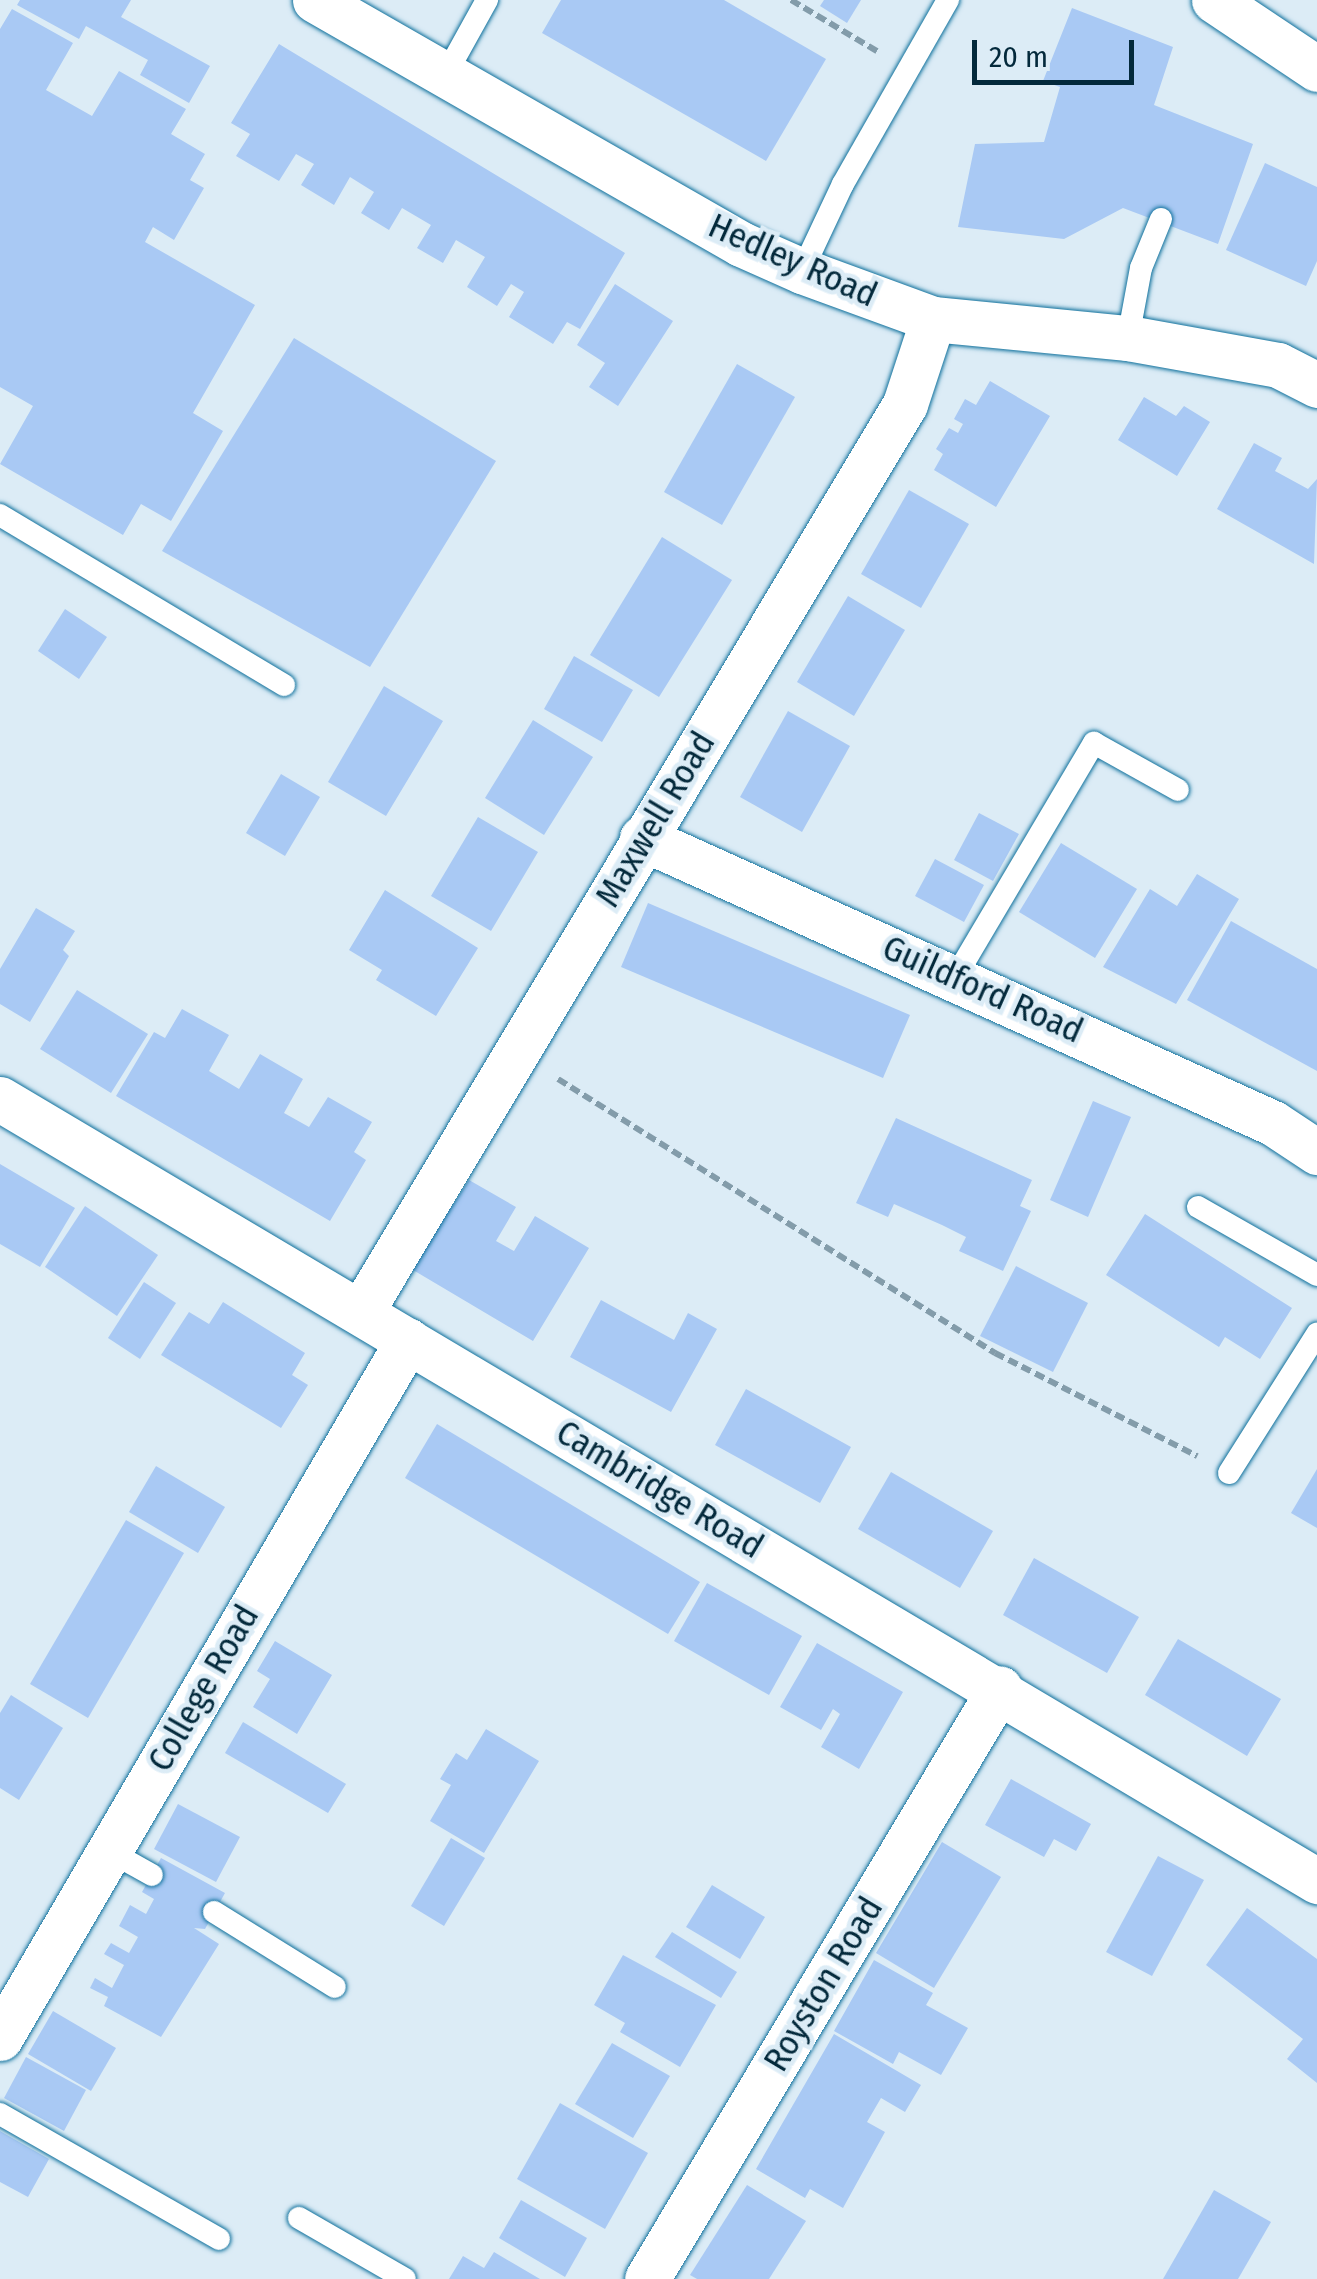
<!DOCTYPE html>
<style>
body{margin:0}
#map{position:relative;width:1317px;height:2279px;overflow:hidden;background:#dcecf6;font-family:"Fira Sans Condensed",sans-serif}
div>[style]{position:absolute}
.building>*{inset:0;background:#a9c9f4}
.path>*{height:6px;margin-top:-3px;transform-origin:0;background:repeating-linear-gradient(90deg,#839caa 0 10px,transparent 0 15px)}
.roads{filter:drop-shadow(0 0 2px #0e709c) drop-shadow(0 0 2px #0e709c)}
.service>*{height:22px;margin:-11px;padding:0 11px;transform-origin:11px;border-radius:11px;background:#fff}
.minor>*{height:45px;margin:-22.5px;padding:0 22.5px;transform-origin:22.5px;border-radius:22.5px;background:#fff}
span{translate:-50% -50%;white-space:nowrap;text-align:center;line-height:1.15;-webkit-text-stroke:9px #dcecf6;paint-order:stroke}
.street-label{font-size:35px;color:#03293b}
.scale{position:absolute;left:972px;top:40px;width:162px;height:45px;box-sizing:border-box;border:5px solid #03293b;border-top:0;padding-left:12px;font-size:30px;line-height:35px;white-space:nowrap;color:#03293b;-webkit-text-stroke:8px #dcecf6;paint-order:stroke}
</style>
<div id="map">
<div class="building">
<i style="clip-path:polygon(20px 0,131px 0,121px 17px,210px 66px,189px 103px,140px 75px,148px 60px,86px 26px,79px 39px,17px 5px)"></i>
<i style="clip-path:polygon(561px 0,724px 0,826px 59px,766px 161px,542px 33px)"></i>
<i style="clip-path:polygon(824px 0,861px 0,847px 23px,820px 6px)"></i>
<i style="clip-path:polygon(1072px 8px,1173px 47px,1154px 105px,1253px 144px,1218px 244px,1123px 208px,1064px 239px,958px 227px,975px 144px,1044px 142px,1060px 87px,1043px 81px)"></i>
<i style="clip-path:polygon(12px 9px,73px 43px,46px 90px,92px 116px,119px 71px,186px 109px,171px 134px,205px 154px,190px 180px,204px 188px,174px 240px,153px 227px,145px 242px,255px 305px,193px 413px,223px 431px,171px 521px,141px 504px,123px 535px,0 464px,33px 406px,0 387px,0 29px)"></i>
<i style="clip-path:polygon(279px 44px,625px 253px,580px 329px,567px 322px,553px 344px,509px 317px,524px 292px,511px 284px,497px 306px,467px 287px,485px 257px,456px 240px,443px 263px,417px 248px,431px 225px,402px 208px,389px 230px,361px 213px,374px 192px,350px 177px,334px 205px,301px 185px,314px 164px,296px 154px,279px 181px,236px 156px,250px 134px,231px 123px)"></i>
<i style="clip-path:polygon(1265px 163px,1317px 187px,1317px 261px,1306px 286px,1226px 250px)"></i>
<i style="clip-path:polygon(615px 284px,673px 321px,618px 406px,589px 387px,605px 363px,577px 345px)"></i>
<i style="clip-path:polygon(294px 338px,496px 461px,370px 667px,162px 551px)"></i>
<i style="clip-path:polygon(737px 364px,795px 397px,722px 525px,664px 492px)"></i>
<i style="clip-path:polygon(990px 381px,1050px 416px,996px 507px,934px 470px,943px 454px,936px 449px,949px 428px,958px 433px,963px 424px,954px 419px,965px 399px,976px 405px)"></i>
<i style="clip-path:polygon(1144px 397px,1176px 416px,1184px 406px,1210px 422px,1177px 476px,1118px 440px)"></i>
<i style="clip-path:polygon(1254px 443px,1282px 458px,1275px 471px,1308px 489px,1317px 479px,1314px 564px,1217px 509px)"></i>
<i style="clip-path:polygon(909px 490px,969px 524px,921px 608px,861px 574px)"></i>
<i style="clip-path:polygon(662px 537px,732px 580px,659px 697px,590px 655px)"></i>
<i style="clip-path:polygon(848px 596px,905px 630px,854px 716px,797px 682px)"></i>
<i style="clip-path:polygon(65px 609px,107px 637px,79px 679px,38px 651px)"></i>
<i style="clip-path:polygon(574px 656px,633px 690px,602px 742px,544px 709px)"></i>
<i style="clip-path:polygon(384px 686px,443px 721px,386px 816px,328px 782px)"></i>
<i style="clip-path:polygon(788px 711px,850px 746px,802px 832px,740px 797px)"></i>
<i style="clip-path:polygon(533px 720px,593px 757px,544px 835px,485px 798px)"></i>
<i style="clip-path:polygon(281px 774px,320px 797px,285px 856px,246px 833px)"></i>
<i style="clip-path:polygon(979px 813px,1019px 834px,993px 881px,954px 860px)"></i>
<i style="clip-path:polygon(478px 817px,538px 852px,491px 931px,431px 896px)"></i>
<i style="clip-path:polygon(1061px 843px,1137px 889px,1095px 958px,1019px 912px)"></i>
<i style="clip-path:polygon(935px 859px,984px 885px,964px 922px,915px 896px)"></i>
<i style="clip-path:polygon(1197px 874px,1239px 899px,1176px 1004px,1103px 967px,1150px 889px,1177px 906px)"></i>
<i style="clip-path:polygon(385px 890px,478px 948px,436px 1016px,376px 980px,382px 970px,349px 950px)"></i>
<i style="clip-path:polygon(648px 903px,910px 1015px,883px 1078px,621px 967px)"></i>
<i style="clip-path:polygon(36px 908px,75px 931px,63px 950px,69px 956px,30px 1022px,0 1004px,0 969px)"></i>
<i style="clip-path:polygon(1231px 921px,1317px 969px,1317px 1071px,1187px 1000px)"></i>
<i style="clip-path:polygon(77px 990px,148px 1034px,111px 1093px,40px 1049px)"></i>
<i style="clip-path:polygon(182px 1009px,229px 1035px,209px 1071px,239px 1089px,260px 1054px,303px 1079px,284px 1113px,309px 1127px,328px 1097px,372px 1122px,354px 1152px,366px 1160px,330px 1221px,116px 1096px,154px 1032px,165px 1038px)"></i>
<i style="clip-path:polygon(1093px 1101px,1131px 1117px,1088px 1217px,1050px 1200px)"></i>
<i style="clip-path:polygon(896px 1118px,1032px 1180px,1020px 1206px,1031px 1211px,1003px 1271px,959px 1251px,966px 1237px,942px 1225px,894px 1204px,888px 1217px,856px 1203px)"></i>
<i style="clip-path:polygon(0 1164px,75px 1208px,40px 1267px,0 1244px)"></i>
<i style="clip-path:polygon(469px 1180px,516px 1207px,496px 1241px,514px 1251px,535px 1216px,589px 1248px,533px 1341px,408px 1267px,446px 1203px,452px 1207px)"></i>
<i style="clip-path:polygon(85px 1206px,158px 1255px,117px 1316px,45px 1267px)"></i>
<i style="clip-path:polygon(1145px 1214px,1292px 1308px,1260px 1359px,1225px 1337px,1219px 1347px,1106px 1275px)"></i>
<i style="clip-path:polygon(1016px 1266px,1088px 1303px,1053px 1372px,980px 1336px)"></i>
<i style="clip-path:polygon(144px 1282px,176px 1303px,140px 1359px,108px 1338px)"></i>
<i style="clip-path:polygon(601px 1300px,674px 1340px,688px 1313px,717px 1329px,671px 1412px,570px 1357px)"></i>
<i style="clip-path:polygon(223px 1302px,305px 1353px,292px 1375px,308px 1385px,281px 1428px,161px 1355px,189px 1312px,209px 1324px)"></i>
<i style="clip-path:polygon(746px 1389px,851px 1447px,820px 1503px,715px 1445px)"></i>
<i style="clip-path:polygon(437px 1424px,700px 1582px,668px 1634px,405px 1478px)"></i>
<i style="clip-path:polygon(156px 1466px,225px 1507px,198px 1553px,129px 1512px)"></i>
<i style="clip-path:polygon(1317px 1469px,1317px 1528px,1291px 1513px)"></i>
<i style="clip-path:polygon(891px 1472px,993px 1531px,960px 1588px,858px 1529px)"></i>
<i style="clip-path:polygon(126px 1520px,184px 1553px,88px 1718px,30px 1684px)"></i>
<i style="clip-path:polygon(1034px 1558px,1139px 1617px,1107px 1673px,1003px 1615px)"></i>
<i style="clip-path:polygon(707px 1583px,802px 1636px,769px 1695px,674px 1641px)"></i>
<i style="clip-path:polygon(1178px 1639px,1281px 1699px,1247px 1756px,1145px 1695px)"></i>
<i style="clip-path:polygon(275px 1641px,332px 1675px,297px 1734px,253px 1707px,270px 1679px,257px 1671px)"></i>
<i style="clip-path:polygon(817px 1643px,903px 1692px,859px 1769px,821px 1747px,840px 1714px,833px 1709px,821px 1730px,780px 1707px)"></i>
<i style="clip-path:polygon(11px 1695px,63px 1728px,19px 1800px,0 1788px,0 1713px)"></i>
<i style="clip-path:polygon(243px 1722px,346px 1784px,328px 1813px,225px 1753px)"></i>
<i style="clip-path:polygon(486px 1729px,539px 1761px,484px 1853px,430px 1821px,451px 1785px,440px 1779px,456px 1753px,467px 1760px)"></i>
<i style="clip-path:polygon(1011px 1779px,1091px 1824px,1076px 1851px,1054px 1839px,1044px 1857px,985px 1825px)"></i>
<i style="clip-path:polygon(178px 1804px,240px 1837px,216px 1882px,154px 1849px)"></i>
<i style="clip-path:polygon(451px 1838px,485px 1858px,444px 1926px,411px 1906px)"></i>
<i style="clip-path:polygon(942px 1842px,1001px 1877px,934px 1988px,876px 1953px)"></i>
<i style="clip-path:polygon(1158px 1856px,1204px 1880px,1152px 1976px,1106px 1952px)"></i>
<i style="clip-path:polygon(161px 1858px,225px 1893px,205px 1929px,194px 1928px,219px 1944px,161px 2037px,104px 2006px,108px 1997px,90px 1988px,95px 1978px,112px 1988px,124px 1965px,104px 1954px,111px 1943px,129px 1953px,138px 1937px,119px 1926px,130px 1905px,146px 1914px,154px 1899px,142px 1892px)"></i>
<i style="clip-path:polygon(712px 1885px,765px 1917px,740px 1959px,686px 1927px)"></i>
<i style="clip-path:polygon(1247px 1908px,1317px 1959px,1317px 2083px,1287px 2059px,1303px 2039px,1206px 1965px)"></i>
<i style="clip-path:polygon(672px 1932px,737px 1972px,721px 1998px,655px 1957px)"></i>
<i style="clip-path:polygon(623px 1955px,716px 2005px,680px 2067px,620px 2032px,625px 2023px,594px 2005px)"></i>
<i style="clip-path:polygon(874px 1960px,933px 1993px,926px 2005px,968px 2028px,941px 2075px,899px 2052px,893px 2064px,834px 2031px)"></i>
<i style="clip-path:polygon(53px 2011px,116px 2048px,91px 2091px,28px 2054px)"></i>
<i style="clip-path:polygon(834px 2034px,921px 2085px,905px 2112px,881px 2098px,867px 2122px,885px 2132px,843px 2208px,810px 2189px,805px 2198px,756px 2169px)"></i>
<i style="clip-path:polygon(612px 2043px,670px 2076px,633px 2138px,575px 2104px)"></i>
<i style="clip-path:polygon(26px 2057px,86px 2090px,64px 2131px,4px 2098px)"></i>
<i style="clip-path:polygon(560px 2103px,648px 2153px,605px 2229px,517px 2179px)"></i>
<i style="clip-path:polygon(0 2131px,49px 2159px,28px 2197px,0 2182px)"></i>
<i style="clip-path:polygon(747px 2185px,806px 2221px,769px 2279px,697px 2279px,690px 2275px)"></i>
<i style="clip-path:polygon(1214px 2190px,1271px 2222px,1238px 2279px,1163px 2279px)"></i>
<i style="clip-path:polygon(521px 2200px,587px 2238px,565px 2277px,499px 2238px)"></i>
<i style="clip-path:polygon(494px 2252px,540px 2279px,449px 2279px,463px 2256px,484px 2268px)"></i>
</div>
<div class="path">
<i style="left:791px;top:0;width:100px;rotate:30.7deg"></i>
<i style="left:558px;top:1079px;width:516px;rotate:32.09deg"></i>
<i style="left:995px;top:1353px;width:227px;rotate:27deg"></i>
</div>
<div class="roads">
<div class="service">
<i style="left:446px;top:74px;width:85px;rotate:-61deg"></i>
<i style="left:802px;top:271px;width:96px;rotate:-64.8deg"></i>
<i style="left:843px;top:184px;width:212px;rotate:-60.3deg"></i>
<i style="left:1128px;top:338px;width:71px;rotate:-79.5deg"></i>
<i style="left:1141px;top:268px;width:53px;rotate:-67.8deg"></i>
<i style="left:0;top:515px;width:331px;rotate:30.9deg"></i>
<i style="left:956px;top:976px;width:271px;rotate:-59.4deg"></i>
<i style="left:1094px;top:743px;width:96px;rotate:29.2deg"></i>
<i style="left:1198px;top:1207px;width:137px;rotate:29.7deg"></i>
<i style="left:1229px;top:1473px;width:165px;rotate:-57.7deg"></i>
<i style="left:109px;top:1851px;width:49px;rotate:29.2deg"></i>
<i style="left:214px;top:1912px;width:142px;rotate:31.8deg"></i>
<i style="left:0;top:2114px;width:252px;rotate:29.7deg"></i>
<i style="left:299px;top:2218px;width:122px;rotate:29.9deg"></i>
</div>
<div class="minor">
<i style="left:315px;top:0;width:491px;rotate:29.8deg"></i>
<i style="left:741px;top:244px;width:67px;rotate:23.9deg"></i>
<i style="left:802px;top:271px;width:140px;rotate:20.1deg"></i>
<i style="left:933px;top:319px;width:196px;rotate:5.6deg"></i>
<i style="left:1128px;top:338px;width:152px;rotate:10.2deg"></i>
<i style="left:1278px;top:365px;width:44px;rotate:27.1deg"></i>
<i style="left:1214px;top:0;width:124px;rotate:33.8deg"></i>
<i style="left:642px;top:838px;width:692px;rotate:24.31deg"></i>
<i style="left:1273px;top:1123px;width:53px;rotate:33.4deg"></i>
<i style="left:0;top:1099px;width:1532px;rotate:30.7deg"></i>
<i style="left:361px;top:1312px;width:1058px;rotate:-59.07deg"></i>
<i style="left:905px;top:404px;width:89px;rotate:-71.8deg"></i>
<i style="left:0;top:2038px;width:808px;rotate:-59.69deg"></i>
<i style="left:647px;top:2279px;width:688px;rotate:-59.15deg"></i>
</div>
</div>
<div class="street-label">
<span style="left:793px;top:260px;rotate:24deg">Hedley Road</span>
<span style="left:655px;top:819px;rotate:-59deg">Maxwell Road</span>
<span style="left:983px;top:989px;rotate:24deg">Guildford Road</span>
<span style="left:660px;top:1489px;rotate:31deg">Cambridge Road</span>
<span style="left:203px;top:1688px;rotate:-60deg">College Road</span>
<span style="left:823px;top:1984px;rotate:-59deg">Royston Road</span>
</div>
<div class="scale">20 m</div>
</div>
